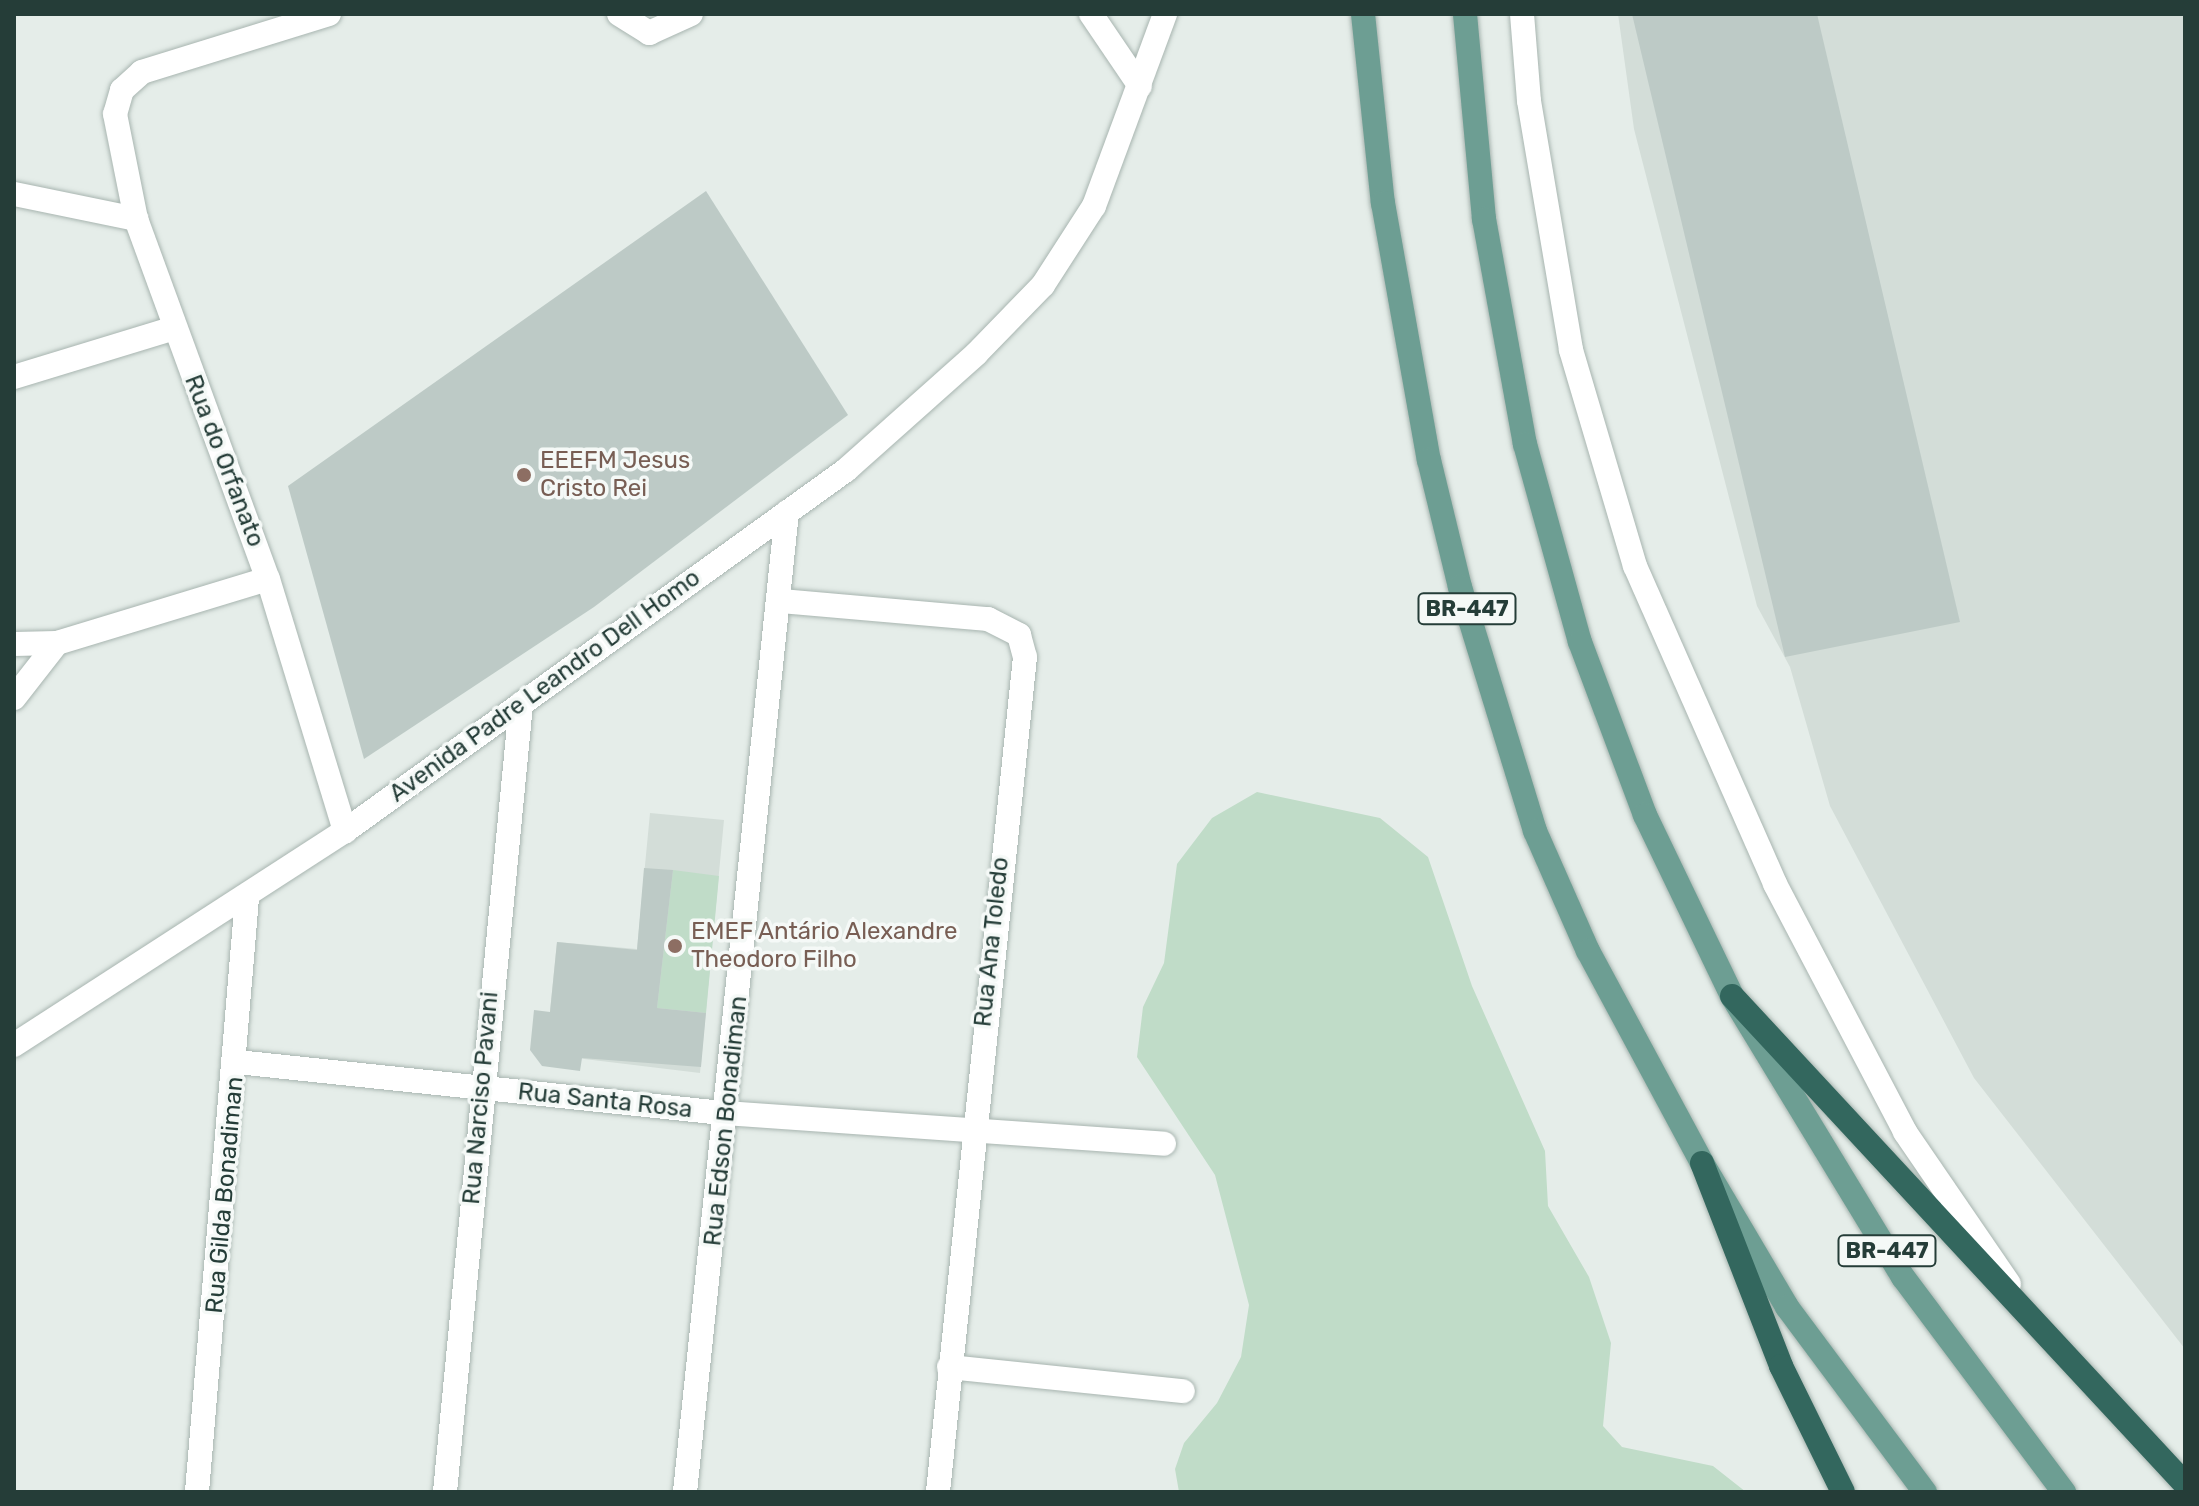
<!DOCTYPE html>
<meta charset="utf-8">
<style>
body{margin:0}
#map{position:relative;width:2199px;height:1506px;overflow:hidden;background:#e5ede9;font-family:Rubik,sans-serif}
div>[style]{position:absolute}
.built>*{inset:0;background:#d3ddd8}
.green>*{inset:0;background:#c0dcc8}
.building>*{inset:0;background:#bdcac6}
.roads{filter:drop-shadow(0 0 2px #a8b5b0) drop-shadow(0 0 2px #a8b5b0)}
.minor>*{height:24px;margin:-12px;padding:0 12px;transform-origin:12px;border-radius:12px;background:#fff}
.major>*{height:24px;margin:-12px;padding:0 12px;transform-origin:12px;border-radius:12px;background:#6d9e93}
.highway>*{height:24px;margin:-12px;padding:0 12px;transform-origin:12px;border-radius:12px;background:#33675e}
.dots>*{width:22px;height:22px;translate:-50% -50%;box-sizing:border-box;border:4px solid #f5f9f7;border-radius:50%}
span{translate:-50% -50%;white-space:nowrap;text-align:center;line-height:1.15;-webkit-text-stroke:7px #f5f9f7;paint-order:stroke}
.shield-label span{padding:2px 6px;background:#f5f9f7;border:2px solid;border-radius:6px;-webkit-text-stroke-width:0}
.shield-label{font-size:22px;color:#253d38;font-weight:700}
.street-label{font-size:24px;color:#253d38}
.education-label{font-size:24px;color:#785e54}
.left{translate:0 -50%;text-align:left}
.frame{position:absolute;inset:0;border:16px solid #253d38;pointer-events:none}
</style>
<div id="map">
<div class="built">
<i style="clip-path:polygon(1618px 14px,2185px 14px,2185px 1349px,1974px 1078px,1830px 806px,1790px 667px,1757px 606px,1634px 129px)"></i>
<i style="clip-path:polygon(650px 813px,724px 820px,700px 1073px,576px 1058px,547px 1041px,557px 942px,637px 949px)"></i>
</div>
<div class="green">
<i style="clip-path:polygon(1257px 792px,1380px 818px,1428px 857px,1472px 986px,1545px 1151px,1548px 1206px,1589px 1277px,1611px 1343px,1603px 1426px,1622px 1447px,1713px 1466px,1746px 1492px,1179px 1492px,1175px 1469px,1184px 1443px,1217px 1403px,1241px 1357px,1249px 1305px,1215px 1175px,1137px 1057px,1143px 1007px,1164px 963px,1177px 864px,1212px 818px)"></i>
<i style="clip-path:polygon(673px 870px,719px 876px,706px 1013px,657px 1008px)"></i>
</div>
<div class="building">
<i style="clip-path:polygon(1632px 14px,1817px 14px,1960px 622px,1785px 657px)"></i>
<i style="clip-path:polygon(706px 191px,848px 415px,594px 607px,364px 759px,288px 486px)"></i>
<i style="clip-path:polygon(644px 868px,673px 870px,657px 1008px,706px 1013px,701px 1067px,582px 1058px,580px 1071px,542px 1066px,530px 1050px,534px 1010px,550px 1012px,557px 942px,637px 950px)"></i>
</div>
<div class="roads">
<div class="minor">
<i style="left:329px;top:14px;width:196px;rotate:162.8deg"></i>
<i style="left:142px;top:72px;width:27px;rotate:138deg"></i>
<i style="left:122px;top:90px;width:25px;rotate:106deg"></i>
<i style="left:115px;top:114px;width:107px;rotate:78.7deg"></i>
<i style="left:136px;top:219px;width:383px;rotate:69.9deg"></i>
<i style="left:268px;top:579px;width:264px;rotate:73deg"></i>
<i style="left:619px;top:14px;width:36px;rotate:32deg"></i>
<i style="left:649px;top:33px;width:46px;rotate:-24.3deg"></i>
<i style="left:1091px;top:14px;width:87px;rotate:55.8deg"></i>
<i style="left:1522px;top:14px;width:87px;rotate:85.4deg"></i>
<i style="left:1529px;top:101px;width:253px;rotate:80.4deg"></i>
<i style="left:1571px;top:350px;width:225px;rotate:73.5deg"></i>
<i style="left:1635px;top:566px;width:347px;rotate:66.2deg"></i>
<i style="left:1775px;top:884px;width:280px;rotate:62.3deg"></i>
<i style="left:1905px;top:1132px;width:184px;rotate:55.6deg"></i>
<i style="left:14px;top:194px;width:125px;rotate:11.6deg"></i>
<i style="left:14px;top:377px;width:167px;rotate:-17deg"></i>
<i style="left:781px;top:601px;width:208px;rotate:5deg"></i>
<i style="left:988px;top:619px;width:35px;rotate:27deg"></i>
<i style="left:1019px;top:635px;width:23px;rotate:75deg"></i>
<i style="left:1025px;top:657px;width:840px;rotate:95.95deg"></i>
<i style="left:14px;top:644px;width:43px;rotate:-1.3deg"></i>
<i style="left:57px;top:643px;width:220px;rotate:-16.9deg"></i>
<i style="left:14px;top:698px;width:70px;rotate:-52deg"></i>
<i style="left:14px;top:1045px;width:394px;rotate:-32.9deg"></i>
<i style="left:345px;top:831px;width:618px;rotate:-35.77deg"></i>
<i style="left:846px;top:470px;width:174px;rotate:-41.7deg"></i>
<i style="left:976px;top:354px;width:96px;rotate:-45.8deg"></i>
<i style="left:1043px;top:285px;width:94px;rotate:-57.2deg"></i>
<i style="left:1094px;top:206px;width:205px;rotate:-69.7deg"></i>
<i style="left:237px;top:1062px;width:492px;rotate:6deg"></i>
<i style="left:726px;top:1113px;width:439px;rotate:4deg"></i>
<i style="left:949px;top:1367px;width:235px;rotate:5.9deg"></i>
<i style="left:197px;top:1492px;width:596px;rotate:-85.19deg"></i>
<i style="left:445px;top:1492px;width:792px;rotate:-84.49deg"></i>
<i style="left:685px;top:1492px;width:985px;rotate:-84.06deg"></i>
</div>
<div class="major">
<i style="left:1363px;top:14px;width:190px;rotate:84deg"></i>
<i style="left:1383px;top:203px;width:261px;rotate:79.9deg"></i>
<i style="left:1429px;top:460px;width:131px;rotate:76.3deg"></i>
<i style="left:1460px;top:587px;width:255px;rotate:72.9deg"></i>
<i style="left:1535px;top:831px;width:131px;rotate:66.2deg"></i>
<i style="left:1588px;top:951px;width:241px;rotate:61.7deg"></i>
<i style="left:1702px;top:1163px;width:167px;rotate:59.4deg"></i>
<i style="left:1787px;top:1307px;width:231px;rotate:53.3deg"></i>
<i style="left:1465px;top:14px;width:206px;rotate:84.7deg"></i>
<i style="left:1484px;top:219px;width:229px;rotate:79.7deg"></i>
<i style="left:1525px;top:444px;width:205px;rotate:74.5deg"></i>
<i style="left:1580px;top:642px;width:185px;rotate:69.4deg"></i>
<i style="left:1645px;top:815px;width:201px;rotate:64.3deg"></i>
<i style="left:1732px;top:996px;width:329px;rotate:58.7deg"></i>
<i style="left:1903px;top:1277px;width:269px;rotate:53.2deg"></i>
</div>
<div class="highway">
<i style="left:1732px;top:996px;width:666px;rotate:47.13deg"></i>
<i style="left:1702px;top:1163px;width:218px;rotate:68.7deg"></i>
<i style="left:1781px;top:1366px;width:140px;rotate:63.8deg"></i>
</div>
</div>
<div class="dots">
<i style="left:524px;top:475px;background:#8d6e63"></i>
<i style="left:675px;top:946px;background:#8d6e63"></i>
</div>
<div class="shield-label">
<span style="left:1467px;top:609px">BR-447</span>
<span style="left:1887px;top:1251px">BR-447</span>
</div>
<div class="street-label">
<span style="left:224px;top:461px;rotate:69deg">Rua do Orfanato</span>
<span style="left:545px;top:686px;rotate:-36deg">Avenida Padre Leandro Dell Homo</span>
<span style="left:992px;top:942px;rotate:-84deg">Rua Ana Toledo</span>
<span style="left:481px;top:1098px;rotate:-85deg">Rua Narciso Pavani</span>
<span style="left:605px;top:1101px;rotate:6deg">Rua Santa Rosa</span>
<span style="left:726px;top:1121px;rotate:-84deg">Rua Edson Bonadiman</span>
<span style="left:225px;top:1195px;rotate:-85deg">Rua Gilda Bonadiman</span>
</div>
<div class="education-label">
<span class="left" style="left:540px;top:475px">EEEFM Jesus<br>Cristo Rei</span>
<span class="left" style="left:691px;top:946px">EMEF Antário Alexandre<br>Theodoro Filho</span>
</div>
<div class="frame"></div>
</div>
